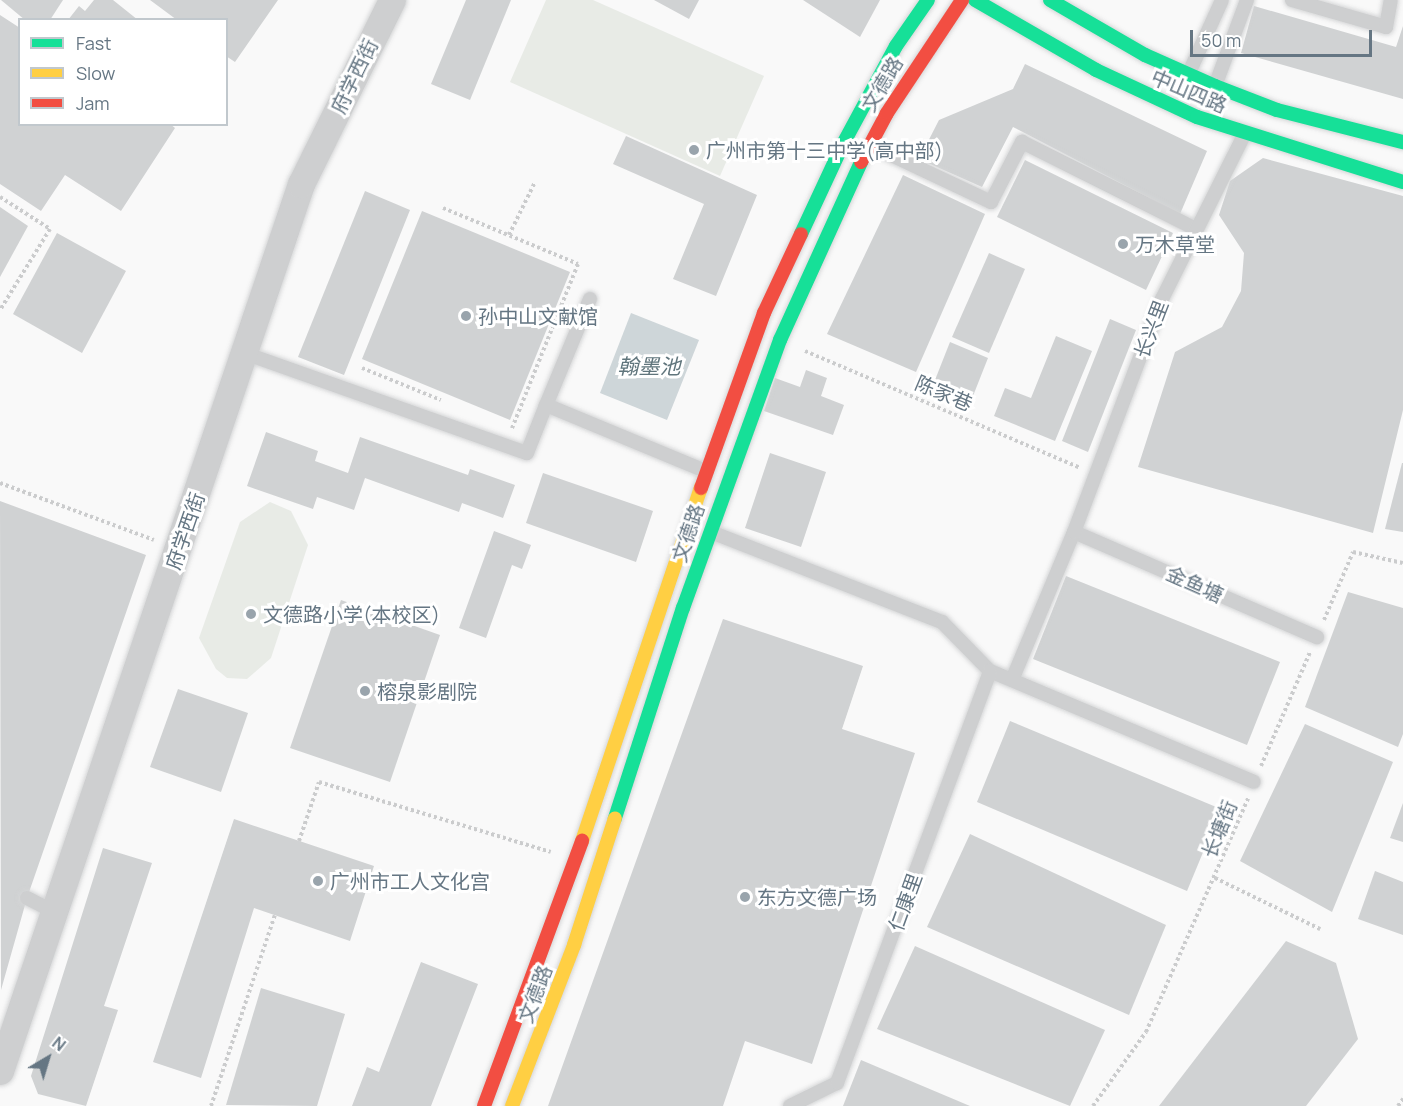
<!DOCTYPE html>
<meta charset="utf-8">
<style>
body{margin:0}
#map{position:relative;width:1403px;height:1106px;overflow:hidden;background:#f9f9f9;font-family:Manrope,"Noto Sans SC",sans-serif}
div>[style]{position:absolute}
.green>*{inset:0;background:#e8ebe6}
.water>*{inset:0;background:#ced6d9}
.building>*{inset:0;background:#d0d2d3}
.path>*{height:4px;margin-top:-2px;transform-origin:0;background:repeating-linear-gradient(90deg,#cbcccd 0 3px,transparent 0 6px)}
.roads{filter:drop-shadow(0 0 2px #d5d6d7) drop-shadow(0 0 2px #d5d6d7)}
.lane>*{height:14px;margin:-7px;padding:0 7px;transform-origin:7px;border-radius:7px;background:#cecfd0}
.street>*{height:27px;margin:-13.5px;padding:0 13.5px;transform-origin:13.5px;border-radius:13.5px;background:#cecfd0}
.fast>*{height:14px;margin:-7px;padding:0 7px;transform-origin:7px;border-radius:7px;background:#16e098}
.slow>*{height:14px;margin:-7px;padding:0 7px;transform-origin:7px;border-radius:7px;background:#ffcf43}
.jam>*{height:14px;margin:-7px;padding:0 7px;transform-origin:7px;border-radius:7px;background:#f24e42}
.dots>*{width:16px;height:16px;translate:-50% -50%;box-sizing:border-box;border:3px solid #fff;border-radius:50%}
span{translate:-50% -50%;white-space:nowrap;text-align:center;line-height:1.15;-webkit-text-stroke:6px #fff;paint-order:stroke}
.street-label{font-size:20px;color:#657683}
.poi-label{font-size:20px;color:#657683}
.left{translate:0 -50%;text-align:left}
.water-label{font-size:21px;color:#60757c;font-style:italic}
.legend{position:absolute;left:18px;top:18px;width:210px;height:108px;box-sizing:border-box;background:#fff;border:2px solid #c1c8cd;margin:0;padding:8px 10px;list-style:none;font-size:18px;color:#657683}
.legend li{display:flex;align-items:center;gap:12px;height:30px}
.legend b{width:30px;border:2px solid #c1c8cd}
.north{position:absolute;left:18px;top:1028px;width:60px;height:60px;-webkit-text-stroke:4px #fff;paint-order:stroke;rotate:38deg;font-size:16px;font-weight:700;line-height:24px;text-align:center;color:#657683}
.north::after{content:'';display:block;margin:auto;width:21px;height:27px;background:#657683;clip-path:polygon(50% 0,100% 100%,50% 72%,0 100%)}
.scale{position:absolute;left:1190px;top:30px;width:182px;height:27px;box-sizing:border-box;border:3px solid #657683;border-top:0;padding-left:8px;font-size:18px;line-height:21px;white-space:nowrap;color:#657683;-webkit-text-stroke:4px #fff;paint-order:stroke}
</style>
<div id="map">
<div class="green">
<i style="clip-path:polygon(546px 0,593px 0,764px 76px,720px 176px,510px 82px)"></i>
<i style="clip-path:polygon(270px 502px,291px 511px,308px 545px,271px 658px,247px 679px,227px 678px,216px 669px,199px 638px,240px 522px)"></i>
</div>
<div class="water">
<i style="clip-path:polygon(631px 313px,699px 340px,667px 420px,600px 393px)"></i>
</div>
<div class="building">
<i style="clip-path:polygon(1px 0,63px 0,50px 20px,25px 20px)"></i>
<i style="clip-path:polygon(94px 0,113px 0,138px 20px,68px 20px,79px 6px,85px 11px)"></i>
<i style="clip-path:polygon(150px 0,278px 0,235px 62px,226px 56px,226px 20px,177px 20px)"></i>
<i style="clip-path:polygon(466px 0,511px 0,470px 100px,431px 84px)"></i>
<i style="clip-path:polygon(654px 0,699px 0,689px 19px)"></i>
<i style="clip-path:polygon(803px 0,880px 0,860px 37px)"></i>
<i style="clip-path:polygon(1254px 6px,1396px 47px,1403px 26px,1403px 99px,1241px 53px)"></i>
<i style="clip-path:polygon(0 15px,20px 28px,20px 124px,170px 124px,175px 128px,121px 211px,65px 175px,41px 211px,0 184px)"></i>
<i style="clip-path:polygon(1025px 64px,1207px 151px,1180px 214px,1013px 127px,982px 187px,919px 159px,939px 120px,1013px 89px)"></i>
<i style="clip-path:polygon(626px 136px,757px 195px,716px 296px,673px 279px,704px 204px,613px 164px)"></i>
<i style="clip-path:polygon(1263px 158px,1403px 196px,1403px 410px,1373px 533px,1138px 467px,1175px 352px,1222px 327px,1241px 291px,1244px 253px,1219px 215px,1230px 181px)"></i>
<i style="clip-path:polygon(1025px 160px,1173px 233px,1146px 290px,997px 217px)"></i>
<i style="clip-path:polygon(903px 175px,985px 214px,916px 372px,827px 334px)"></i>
<i style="clip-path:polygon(365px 191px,410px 210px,344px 375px,298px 357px)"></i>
<i style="clip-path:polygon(0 207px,28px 226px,0 277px)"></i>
<i style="clip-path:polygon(422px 211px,570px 272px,510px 420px,362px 359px)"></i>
<i style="clip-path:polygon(57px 233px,126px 271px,82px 353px,13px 314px)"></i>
<i style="clip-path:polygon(989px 253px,1025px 269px,989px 353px,952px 337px)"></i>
<i style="clip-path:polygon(1110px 319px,1136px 330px,1088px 452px,1062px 441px)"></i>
<i style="clip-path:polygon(1056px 336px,1092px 351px,1055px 441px,994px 416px,1005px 388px,1031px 398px)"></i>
<i style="clip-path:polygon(950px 342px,988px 358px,971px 401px,933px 385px)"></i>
<i style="clip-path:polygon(806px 370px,827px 378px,821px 396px,844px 405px,833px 435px,764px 411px,775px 378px,800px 387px)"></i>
<i style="clip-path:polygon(266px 432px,318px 451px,315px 461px,348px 473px,360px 437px,468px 475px,470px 469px,515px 485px,503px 518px,462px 503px,459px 512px,365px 478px,354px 510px,317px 497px,313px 509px,247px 486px)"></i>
<i style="clip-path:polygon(770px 453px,826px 472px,801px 547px,745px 528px)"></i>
<i style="clip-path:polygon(1402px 463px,1403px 463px,1403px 532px,1385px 529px)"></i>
<i style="clip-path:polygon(543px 473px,653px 511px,636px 562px,526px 523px)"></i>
<i style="clip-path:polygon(0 501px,146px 555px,27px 898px,1px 990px)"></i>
<i style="clip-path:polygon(494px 531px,531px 545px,522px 569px,512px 565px,486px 638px,459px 628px)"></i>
<i style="clip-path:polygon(1066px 576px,1280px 662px,1247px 745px,1033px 659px)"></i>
<i style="clip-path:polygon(1348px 592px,1403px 608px,1403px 734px,1398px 747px,1305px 707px)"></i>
<i style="clip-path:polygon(341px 600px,440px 635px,390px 782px,290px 748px)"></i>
<i style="clip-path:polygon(723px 619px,863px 666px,842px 729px,915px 753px,812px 1064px,745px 1041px,723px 1106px,548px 1106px)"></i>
<i style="clip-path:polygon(178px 689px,248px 713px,221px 792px,150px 767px)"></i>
<i style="clip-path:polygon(1010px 721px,1221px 809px,1187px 891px,977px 802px)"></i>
<i style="clip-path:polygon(1305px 724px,1393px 762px,1332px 912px,1240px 861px)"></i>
<i style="clip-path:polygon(1403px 803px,1403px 842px,1390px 838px)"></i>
<i style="clip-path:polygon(234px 819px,374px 866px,350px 941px,254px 908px,201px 1078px,153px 1062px)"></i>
<i style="clip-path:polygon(970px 834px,1166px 925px,1129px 1015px,927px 927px)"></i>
<i style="clip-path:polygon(103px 848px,152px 863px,104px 1006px,118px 1010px,86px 1106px,38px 1094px,31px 1076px)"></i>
<i style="clip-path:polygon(1375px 871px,1403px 882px,1403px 935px,1358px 919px)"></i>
<i style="clip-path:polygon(1286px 941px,1336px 963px,1358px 1039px,1306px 1106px,1159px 1106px)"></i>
<i style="clip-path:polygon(915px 946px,1105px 1030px,1070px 1106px,877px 1029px)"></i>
<i style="clip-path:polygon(421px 962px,478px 984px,431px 1106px,352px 1106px,367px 1067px,379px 1072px)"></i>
<i style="clip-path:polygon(261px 988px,345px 1014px,317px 1106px,226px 1105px)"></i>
<i style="clip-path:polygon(861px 1060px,970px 1106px,843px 1106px)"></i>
</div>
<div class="path">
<i style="left:0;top:197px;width:59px;rotate:32.6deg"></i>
<i style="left:50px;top:229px;width:95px;rotate:121.7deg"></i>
<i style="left:443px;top:208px;width:146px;rotate:22.5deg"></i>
<i style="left:578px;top:264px;width:177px;rotate:111.9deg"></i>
<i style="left:509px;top:235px;width:59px;rotate:-63.9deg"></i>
<i style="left:805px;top:351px;width:299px;rotate:23deg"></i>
<i style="left:362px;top:368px;width:85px;rotate:22.1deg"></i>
<i style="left:0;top:483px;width:164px;rotate:20.3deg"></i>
<i style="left:1324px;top:620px;width:74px;rotate:-66.9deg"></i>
<i style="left:1353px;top:552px;width:51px;rotate:12.4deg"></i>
<i style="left:1261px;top:766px;width:124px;rotate:-66.7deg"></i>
<i style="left:299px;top:841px;width:62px;rotate:-71.3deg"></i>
<i style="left:319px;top:782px;width:242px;rotate:16.8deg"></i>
<i style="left:1215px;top:878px;width:117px;rotate:25.9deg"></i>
<i style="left:211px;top:1106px;width:201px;rotate:-71.5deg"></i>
<i style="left:1093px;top:1106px;width:91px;rotate:-54.4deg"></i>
<i style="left:1146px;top:1032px;width:255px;rotate:-66.4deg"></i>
<i style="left:1398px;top:1106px;width:9px;rotate:-54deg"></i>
</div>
<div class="roads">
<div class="lane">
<i style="left:1292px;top:0;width:98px;rotate:16deg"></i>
<i style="left:1386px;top:27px;width:27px;rotate:-80deg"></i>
<i style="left:1188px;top:75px;width:82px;rotate:-65.6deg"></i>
<i style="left:1215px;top:86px;width:92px;rotate:-69.6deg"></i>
<i style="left:870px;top:145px;width:134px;rotate:25.2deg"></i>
<i style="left:991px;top:202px;width:68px;rotate:-62.7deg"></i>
<i style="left:1022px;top:142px;width:195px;rotate:26.6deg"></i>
<i style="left:590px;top:299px;width:115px;rotate:112.5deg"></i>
<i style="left:546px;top:405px;width:172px;rotate:22.5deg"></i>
<i style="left:244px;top:353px;width:300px;rotate:19.5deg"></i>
<i style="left:527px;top:453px;width:52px;rotate:-68.4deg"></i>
<i style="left:711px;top:532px;width:248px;rotate:21.3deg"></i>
<i style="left:942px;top:622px;width:69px;rotate:45.6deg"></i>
<i style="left:990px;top:671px;width:286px;rotate:22.8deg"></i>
<i style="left:1074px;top:532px;width:265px;rotate:23.4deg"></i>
<i style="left:1012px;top:680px;width:160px;rotate:-67.3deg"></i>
<i style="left:1074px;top:532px;width:249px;rotate:-69.3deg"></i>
<i style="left:1162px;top:299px;width:183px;rotate:-63.4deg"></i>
<i style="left:27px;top:898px;width:30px;rotate:27deg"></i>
<i style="left:790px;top:1106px;width:52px;rotate:-26.1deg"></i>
<i style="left:837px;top:1083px;width:439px;rotate:-69.6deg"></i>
</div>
<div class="street">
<i style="left:0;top:1071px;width:937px;rotate:-71.26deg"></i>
<i style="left:301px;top:184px;width:205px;rotate:-63.7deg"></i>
</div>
<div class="fast">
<i style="left:975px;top:0;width:140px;rotate:30deg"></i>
<i style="left:1096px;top:70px;width:111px;rotate:25deg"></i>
<i style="left:1197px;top:117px;width:216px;rotate:17.5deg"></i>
<i style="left:1050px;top:0;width:110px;rotate:30.1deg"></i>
<i style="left:1145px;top:55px;width:77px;rotate:23.9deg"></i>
<i style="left:1215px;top:86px;width:66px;rotate:21.2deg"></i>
<i style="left:1277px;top:110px;width:130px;rotate:14.3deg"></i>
<i style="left:801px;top:234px;width:99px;rotate:-65deg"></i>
<i style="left:843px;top:144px;width:111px;rotate:-61.6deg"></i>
<i style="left:896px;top:46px;width:56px;rotate:-55.2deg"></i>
<i style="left:615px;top:818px;width:221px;rotate:-72.1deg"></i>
<i style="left:683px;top:608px;width:285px;rotate:-70.1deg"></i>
<i style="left:780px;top:340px;width:196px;rotate:-65.5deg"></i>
</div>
<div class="slow">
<i style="left:582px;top:841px;width:373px;rotate:-71.4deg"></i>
<i style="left:512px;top:1106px;width:173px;rotate:-68.9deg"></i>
<i style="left:574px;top:945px;width:133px;rotate:-72.1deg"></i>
</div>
<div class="jam">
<i style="left:861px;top:162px;width:55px;rotate:-62deg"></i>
<i style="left:887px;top:113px;width:136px;rotate:-56.4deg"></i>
<i style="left:701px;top:488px;width:186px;rotate:-70.2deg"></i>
<i style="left:764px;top:313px;width:87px;rotate:-64.9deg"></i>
<i style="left:484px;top:1106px;width:283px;rotate:-69.7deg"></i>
</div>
</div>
<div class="dots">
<i style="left:694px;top:150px;background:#99a4ac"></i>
<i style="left:1123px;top:244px;background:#99a4ac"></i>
<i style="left:466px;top:316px;background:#99a4ac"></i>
<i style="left:251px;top:614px;background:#99a4ac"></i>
<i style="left:365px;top:691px;background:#99a4ac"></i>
<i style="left:318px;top:881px;background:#99a4ac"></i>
<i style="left:745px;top:897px;background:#99a4ac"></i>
</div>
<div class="street-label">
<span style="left:354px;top:76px;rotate:-64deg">府学西街</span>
<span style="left:882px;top:84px;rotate:-59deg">文德路</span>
<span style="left:1189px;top:91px;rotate:23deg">中山四路</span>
<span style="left:1151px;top:329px;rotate:-69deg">长兴里</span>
<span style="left:944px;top:393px;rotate:23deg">陈家巷</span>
<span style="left:185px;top:531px;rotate:-71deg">府学西街</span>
<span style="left:688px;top:533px;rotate:-71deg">文德路</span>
<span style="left:1195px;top:584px;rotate:24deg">金鱼塘</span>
<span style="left:1219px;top:829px;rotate:-68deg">长塘街</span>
<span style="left:905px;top:902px;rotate:-70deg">仁康里</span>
<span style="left:535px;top:994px;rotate:-69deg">文德路</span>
</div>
<div class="poi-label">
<span class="left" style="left:706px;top:150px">广州市第十三中学(高中部)</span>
<span class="left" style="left:1135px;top:244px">万木草堂</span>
<span class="left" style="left:478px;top:316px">孙中山文献馆</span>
<span class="left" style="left:263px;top:614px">文德路小学(本校区)</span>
<span class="left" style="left:377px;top:691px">榕泉影剧院</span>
<span class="left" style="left:330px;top:881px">广州市工人文化宫</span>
<span class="left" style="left:757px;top:897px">东方文德广场</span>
</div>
<div class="water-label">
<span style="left:649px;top:366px">翰墨池</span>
</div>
<ul class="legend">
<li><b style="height:8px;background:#16e098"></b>Fast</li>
<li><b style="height:8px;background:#ffcf43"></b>Slow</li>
<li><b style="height:8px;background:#f24e42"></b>Jam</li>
</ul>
<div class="north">N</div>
<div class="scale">50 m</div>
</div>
